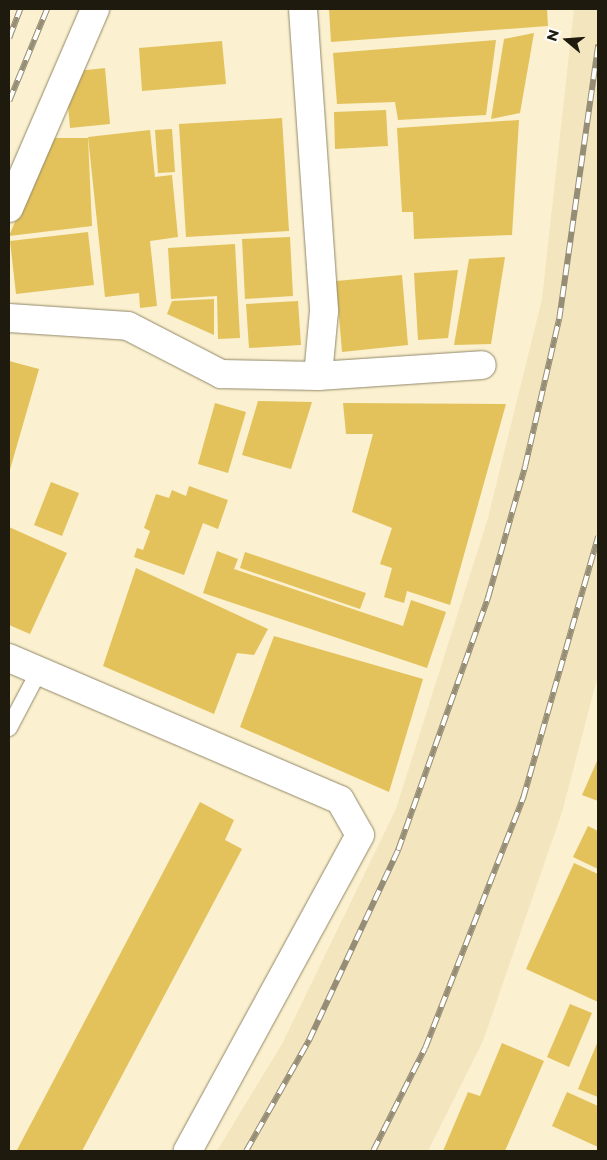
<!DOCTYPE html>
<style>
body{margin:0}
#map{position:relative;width:607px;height:1160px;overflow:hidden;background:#fbf0cf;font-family:Montserrat,sans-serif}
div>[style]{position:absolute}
.built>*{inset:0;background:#f3e5bd}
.building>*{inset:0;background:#e3c25c}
.roads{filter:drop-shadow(0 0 1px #918869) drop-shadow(0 0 1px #918869)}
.lane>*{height:16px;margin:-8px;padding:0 8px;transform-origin:8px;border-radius:8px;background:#fff}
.street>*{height:28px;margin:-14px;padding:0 14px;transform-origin:14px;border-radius:14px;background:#fff}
.rail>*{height:5.5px;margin-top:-2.75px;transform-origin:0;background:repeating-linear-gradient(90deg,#fefefe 0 11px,#958d76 0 22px);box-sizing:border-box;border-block:1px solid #958d76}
span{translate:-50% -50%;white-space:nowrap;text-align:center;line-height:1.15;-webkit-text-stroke:4px #fefefe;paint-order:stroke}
.frame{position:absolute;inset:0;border:10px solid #1e1a0e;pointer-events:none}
.north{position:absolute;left:542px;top:15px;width:50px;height:50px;-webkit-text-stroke:4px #fefefe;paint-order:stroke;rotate:288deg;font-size:14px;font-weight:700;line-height:20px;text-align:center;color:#1e1a0e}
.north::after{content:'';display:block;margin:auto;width:18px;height:22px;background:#1e1a0e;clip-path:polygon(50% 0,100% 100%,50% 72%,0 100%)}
</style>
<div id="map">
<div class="built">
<i style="clip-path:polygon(574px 9px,598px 9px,598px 675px,562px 812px,483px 1041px,428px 1151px,217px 1151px,282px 1044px,396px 809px,488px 518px,542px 299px)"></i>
</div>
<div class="building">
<i style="clip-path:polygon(329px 9px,547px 9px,548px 26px,331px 42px)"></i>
<i style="clip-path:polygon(534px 33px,520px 113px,491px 119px,504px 39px)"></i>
<i style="clip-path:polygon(496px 40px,486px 115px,398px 120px,395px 102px,337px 104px,333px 53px)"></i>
<i style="clip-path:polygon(222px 41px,226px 84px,142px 91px,139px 48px)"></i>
<i style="clip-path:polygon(105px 68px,110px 124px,70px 128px,67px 94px,77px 71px)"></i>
<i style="clip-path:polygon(386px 110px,388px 146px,335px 149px,334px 112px)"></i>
<i style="clip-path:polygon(282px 118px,289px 231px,186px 237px,179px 124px)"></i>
<i style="clip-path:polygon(519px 120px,512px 235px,414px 239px,413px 212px,402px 212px,397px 128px)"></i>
<i style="clip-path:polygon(172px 129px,175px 172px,158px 173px,155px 130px)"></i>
<i style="clip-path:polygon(150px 130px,155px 177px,172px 175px,178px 237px,150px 241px,157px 306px,140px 308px,139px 293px,105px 297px,88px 137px)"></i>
<i style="clip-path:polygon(50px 138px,88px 138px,92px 226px,9px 236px)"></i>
<i style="clip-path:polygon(88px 232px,94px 285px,16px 294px,10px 241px)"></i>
<i style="clip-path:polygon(290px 237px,293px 296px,245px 299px,242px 239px)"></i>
<i style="clip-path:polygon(235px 244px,240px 338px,218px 339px,217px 296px,171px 299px,168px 248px)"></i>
<i style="clip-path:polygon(505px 257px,491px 344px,454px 345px,469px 259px)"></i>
<i style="clip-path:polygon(458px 270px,448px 338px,418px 340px,414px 273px)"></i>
<i style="clip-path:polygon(402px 275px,408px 345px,342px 352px,336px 281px)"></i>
<i style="clip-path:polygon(214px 299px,214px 335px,167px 314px,172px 301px)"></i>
<i style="clip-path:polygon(298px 301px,301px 345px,249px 348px,246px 304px)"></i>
<i style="clip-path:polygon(9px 361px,39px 369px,9px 473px)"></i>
<i style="clip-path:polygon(258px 401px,312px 402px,291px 469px,242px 455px)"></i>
<i style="clip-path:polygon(215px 403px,246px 412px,228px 473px,198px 464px)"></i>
<i style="clip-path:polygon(343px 403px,506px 404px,450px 605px,407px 591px,404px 603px,384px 597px,392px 568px,380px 564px,392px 528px,352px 512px,373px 434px,346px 434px)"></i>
<i style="clip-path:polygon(51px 482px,79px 493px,62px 536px,34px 525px)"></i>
<i style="clip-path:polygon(189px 486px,228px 500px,218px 529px,203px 523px,184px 575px,134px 557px,137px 548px,143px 550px,150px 531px,144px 528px,156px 494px,169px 498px,172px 490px,186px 496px)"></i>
<i style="clip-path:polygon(9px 527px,67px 553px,30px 634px,9px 625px)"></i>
<i style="clip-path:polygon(217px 551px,238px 559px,234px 569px,403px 626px,411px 600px,446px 612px,427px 668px,203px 593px)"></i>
<i style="clip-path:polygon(245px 552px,366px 593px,360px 609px,240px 568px)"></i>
<i style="clip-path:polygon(136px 568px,268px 629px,254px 655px,237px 653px,214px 714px,103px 666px)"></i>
<i style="clip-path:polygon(274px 636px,423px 679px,389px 792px,240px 727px)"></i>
<i style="clip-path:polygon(598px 759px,598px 801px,582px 795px)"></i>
<i style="clip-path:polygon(200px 802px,234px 820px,225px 840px,242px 849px,82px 1151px,20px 1151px,17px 1150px)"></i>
<i style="clip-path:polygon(588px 826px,598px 831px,598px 869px,573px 857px)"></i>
<i style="clip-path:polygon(574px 863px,598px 874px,598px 1002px,526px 969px)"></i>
<i style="clip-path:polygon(570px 1004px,592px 1013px,569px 1067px,547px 1057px)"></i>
<i style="clip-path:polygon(598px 1041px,598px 1097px,578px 1089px)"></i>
<i style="clip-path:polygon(502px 1043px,544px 1061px,505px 1151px,443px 1151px,468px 1092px,480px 1096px)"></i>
<i style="clip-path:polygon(567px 1092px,598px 1106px,598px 1147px,552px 1126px)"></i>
</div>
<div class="roads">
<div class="lane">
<i style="left:9px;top:728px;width:64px;rotate:-62.2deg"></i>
</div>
<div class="street">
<i style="left:303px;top:9px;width:303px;rotate:86deg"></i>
<i style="left:324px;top:311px;width:65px;rotate:95.3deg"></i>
<i style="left:9px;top:208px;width:217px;rotate:-66.6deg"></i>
<i style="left:9px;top:318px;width:119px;rotate:3.8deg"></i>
<i style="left:128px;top:326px;width:105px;rotate:27.3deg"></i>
<i style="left:221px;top:374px;width:97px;rotate:1.2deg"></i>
<i style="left:318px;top:376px;width:164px;rotate:-3.8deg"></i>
<i style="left:9px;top:658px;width:360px;rotate:23.2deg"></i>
<i style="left:340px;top:800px;width:40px;rotate:60.3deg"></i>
<i style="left:360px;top:835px;width:360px;rotate:118.6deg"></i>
</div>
</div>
<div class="rail">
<i style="left:9px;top:38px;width:31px;rotate:-69deg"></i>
<i style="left:9px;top:101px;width:100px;rotate:-67.6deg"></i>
<i style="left:246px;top:1151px;width:128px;rotate:-60.4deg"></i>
<i style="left:309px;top:1040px;width:210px;rotate:-64.9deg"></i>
<i style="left:398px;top:850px;width:269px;rotate:-70.4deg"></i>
<i style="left:488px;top:597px;width:136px;rotate:-74.2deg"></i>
<i style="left:525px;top:466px;width:151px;rotate:-77deg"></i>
<i style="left:559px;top:319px;width:277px;rotate:-81.9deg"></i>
<i style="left:373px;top:1151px;width:115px;rotate:-63.2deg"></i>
<i style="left:425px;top:1048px;width:269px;rotate:-68.6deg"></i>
<i style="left:523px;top:798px;width:272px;rotate:-74deg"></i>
</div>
<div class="frame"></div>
<div class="north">N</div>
</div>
